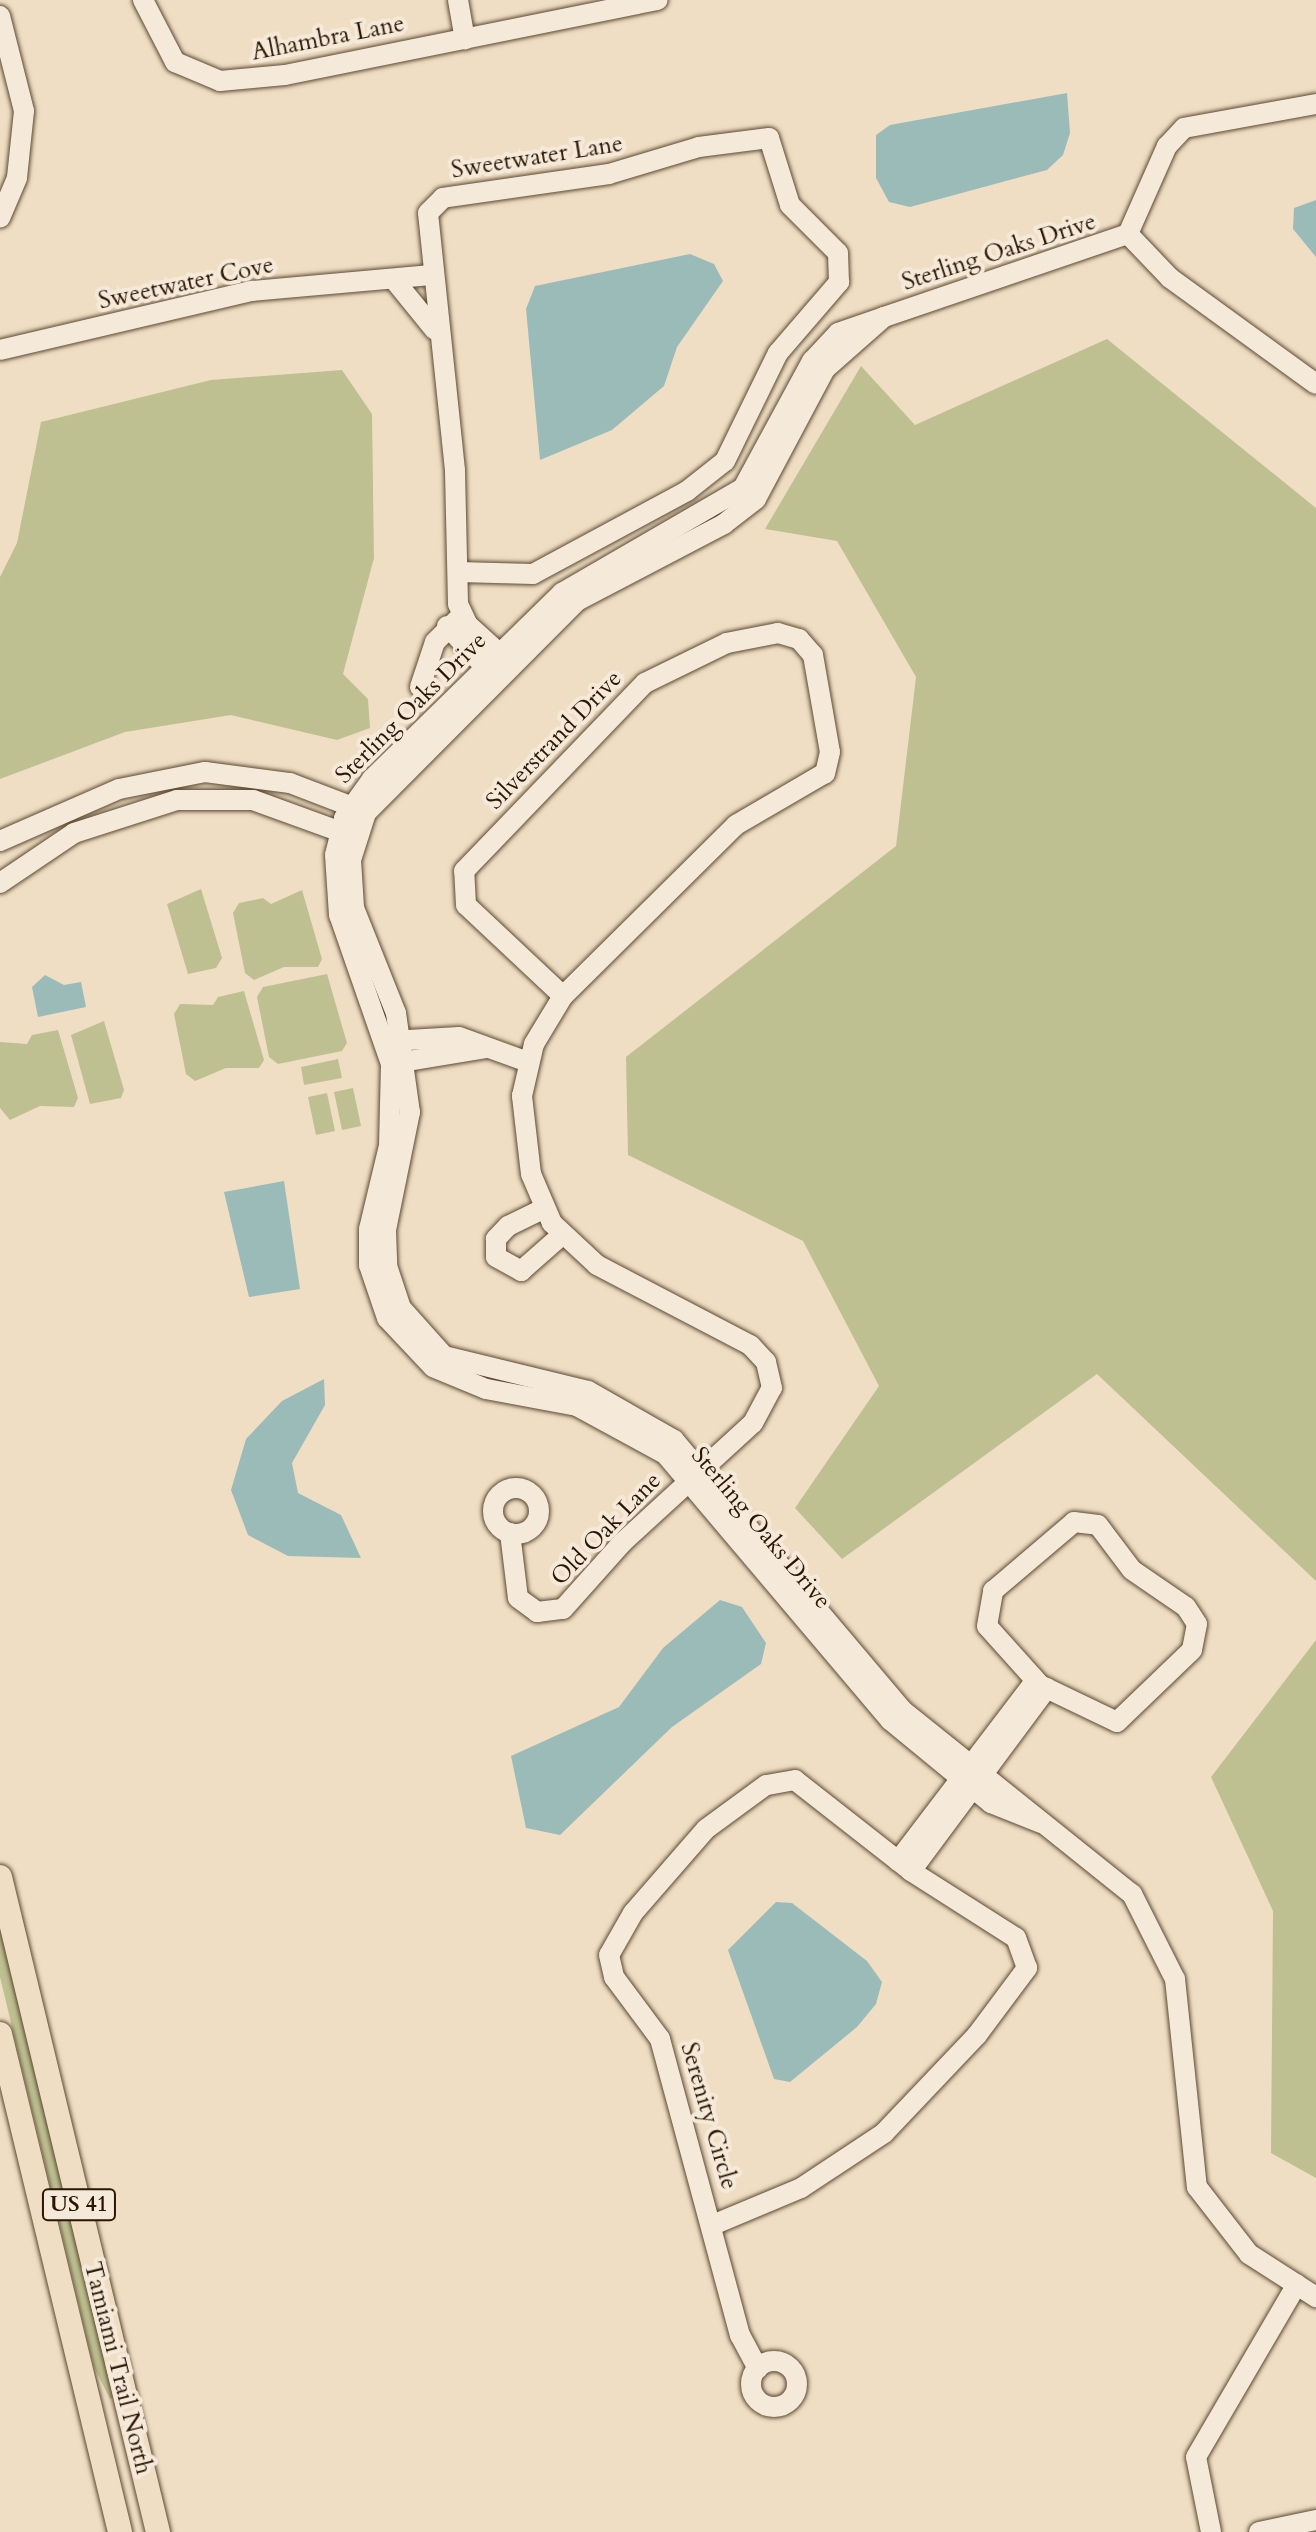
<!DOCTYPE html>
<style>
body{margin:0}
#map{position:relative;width:1316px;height:2532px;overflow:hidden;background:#f0dec4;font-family:Cardo,serif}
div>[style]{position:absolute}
.green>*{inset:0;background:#bec091}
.water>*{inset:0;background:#9bbbb9}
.roads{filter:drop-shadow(0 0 2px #5b4932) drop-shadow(0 0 2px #5b4932)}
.minor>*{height:20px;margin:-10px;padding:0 10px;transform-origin:10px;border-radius:10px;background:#f5ead9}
.minor>.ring{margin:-10px;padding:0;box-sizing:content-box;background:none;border:20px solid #f5ead9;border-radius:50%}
.major>*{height:24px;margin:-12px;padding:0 12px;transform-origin:12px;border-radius:12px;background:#f0dec4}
span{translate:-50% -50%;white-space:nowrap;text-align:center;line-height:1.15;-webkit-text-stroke:8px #f5ead9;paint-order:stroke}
.shield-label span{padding:2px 6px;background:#f5ead9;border:2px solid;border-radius:6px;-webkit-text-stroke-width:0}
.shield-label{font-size:22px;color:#291702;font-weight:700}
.street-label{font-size:24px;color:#291702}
</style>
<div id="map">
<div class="green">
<i style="clip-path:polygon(1107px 339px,1316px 508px,1316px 1581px,1097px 1374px,842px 1559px,795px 1508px,879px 1386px,803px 1241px,628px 1155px,626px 1057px,896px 846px,916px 677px,837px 541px,765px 529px,861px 366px,915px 425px)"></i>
<i style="clip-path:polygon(342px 370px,372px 414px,374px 558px,343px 674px,368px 699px,370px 728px,337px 740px,231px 715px,125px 732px,0 779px,0 577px,17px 543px,41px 422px,211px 380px)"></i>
<i style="clip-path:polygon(201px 889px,222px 958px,216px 968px,188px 974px,167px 904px)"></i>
<i style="clip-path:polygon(302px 890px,322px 959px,318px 967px,284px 967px,254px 980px,245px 973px,233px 913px,239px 903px,263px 898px,271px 904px)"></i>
<i style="clip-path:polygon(327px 974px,347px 1043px,342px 1051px,278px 1064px,269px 1057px,257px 997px,263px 987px)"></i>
<i style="clip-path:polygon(244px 991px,264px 1060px,259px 1068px,226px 1068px,195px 1081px,186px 1074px,174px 1014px,180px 1004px,213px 1005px,218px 997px)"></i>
<i style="clip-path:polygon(104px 1021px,124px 1090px,121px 1098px,90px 1104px,71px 1035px)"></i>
<i style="clip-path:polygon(58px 1030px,78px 1098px,74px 1107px,40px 1106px,10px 1120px,0 1108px,0 1042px,27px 1044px,32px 1035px)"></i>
<i style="clip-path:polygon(338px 1059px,342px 1078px,304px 1085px,301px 1067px)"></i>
<i style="clip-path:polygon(353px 1088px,361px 1126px,342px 1130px,334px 1092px)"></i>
<i style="clip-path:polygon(327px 1093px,335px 1131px,316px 1135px,308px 1097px)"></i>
<i style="clip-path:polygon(1316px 1640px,1316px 2178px,1271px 2153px,1273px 1911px,1211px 1777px)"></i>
<i style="clip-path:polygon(0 1920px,115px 2397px,110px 2399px,94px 2367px,0 1977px)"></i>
</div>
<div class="water">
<i style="clip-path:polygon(1067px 93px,1070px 133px,1063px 155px,1047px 170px,910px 207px,889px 202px,876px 178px,876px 135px,890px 125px)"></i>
<i style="clip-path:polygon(1316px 200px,1316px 257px,1293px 229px,1294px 208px)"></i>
<i style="clip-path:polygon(690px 254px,714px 264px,723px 281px,677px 347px,664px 386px,612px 430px,540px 460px,526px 309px,535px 286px)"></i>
<i style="clip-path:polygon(45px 975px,64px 985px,81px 982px,86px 1007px,38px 1017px,32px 987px)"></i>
<i style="clip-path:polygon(284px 1181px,300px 1289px,249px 1297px,224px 1192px)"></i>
<i style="clip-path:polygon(324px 1379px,325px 1405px,292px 1463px,298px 1493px,341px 1515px,361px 1558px,288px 1556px,248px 1535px,231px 1490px,246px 1439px,282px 1401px)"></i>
<i style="clip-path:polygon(720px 1600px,742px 1607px,766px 1643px,761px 1664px,672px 1727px,560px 1835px,526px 1828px,511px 1756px,619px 1707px,663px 1648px)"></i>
<i style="clip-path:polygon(776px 1902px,792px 1903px,867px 1961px,882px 1982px,876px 2004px,857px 2027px,790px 2082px,774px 2079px,728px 1950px)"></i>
</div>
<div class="roads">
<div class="minor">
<i style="left:143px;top:0;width:70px;rotate:62.7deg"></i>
<i style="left:175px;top:62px;width:49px;rotate:22.9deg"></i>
<i style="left:220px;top:81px;width:65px;rotate:-5.3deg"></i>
<i style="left:285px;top:75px;width:380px;rotate:-11.4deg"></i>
<i style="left:458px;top:0;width:40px;rotate:80deg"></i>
<i style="left:0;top:16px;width:98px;rotate:75.8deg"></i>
<i style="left:24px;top:111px;width:67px;rotate:96deg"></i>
<i style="left:17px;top:178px;width:43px;rotate:113deg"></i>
<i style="left:1316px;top:104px;width:134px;rotate:169.7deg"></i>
<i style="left:1184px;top:128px;width:25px;rotate:133deg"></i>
<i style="left:1167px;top:146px;width:96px;rotate:113.9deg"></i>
<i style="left:1128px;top:234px;width:61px;rotate:46.3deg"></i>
<i style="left:1170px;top:278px;width:180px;rotate:36deg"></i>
<i style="left:395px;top:281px;width:63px;rotate:50.8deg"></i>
<i style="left:884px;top:317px;width:258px;rotate:-18.8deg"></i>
<i style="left:0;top:350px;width:259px;rotate:-13.2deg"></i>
<i style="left:252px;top:291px;width:181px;rotate:-5.1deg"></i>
<i style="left:458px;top:572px;width:75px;rotate:1.5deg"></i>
<i style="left:533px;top:574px;width:175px;rotate:-28.3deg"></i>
<i style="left:687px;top:491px;width:48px;rotate:-38.3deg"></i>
<i style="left:725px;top:461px;width:120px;rotate:-63.9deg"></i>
<i style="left:778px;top:353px;width:94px;rotate:-49.3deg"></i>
<i style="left:839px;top:282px;width:29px;rotate:-92deg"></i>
<i style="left:838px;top:253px;width:68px;rotate:-135deg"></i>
<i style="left:790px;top:205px;width:70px;rotate:-107.4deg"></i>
<i style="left:769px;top:138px;width:71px;rotate:172.7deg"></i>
<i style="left:699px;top:147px;width:94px;rotate:163.3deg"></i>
<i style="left:609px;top:174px;width:168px;rotate:171.8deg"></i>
<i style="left:443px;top:198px;width:21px;rotate:135deg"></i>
<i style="left:428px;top:213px;width:259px;rotate:84deg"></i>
<i style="left:455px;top:471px;width:133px;rotate:88.7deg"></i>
<i style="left:458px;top:604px;width:23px;rotate:65deg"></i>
<i style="left:468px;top:625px;width:55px;rotate:42.1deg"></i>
<i style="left:447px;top:626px;width:72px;rotate:47.2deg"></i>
<i style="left:778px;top:633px;width:22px;rotate:16deg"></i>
<i style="left:799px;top:639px;width:21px;rotate:49deg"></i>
<i style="left:813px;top:655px;width:98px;rotate:80.1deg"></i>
<i style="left:830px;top:752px;width:22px;rotate:103deg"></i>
<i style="left:825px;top:773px;width:103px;rotate:149.7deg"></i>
<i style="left:736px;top:825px;width:243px;rotate:135.3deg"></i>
<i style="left:563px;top:996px;width:133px;rotate:-136.8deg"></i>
<i style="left:466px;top:905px;width:34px;rotate:-93deg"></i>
<i style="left:464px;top:871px;width:261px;rotate:-46.1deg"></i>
<i style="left:645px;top:683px;width:91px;rotate:-26deg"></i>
<i style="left:727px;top:643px;width:52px;rotate:-11.1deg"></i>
<i style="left:420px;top:687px;width:47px;rotate:-71.6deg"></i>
<i style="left:435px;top:642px;width:35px;rotate:-45deg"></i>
<i style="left:0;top:841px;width:130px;rotate:-23.6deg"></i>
<i style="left:119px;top:789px;width:88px;rotate:-11.2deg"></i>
<i style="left:205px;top:772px;width:86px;rotate:7.4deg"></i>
<i style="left:290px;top:783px;width:78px;rotate:21deg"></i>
<i style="left:0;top:883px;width:89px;rotate:-34deg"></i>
<i style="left:74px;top:833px;width:108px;rotate:-17.8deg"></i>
<i style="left:177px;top:800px;width:76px"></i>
<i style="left:253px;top:800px;width:105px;rotate:20deg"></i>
<i style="left:391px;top:1041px;width:68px;rotate:-3.4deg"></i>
<i style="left:459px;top:1037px;width:73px;rotate:19.9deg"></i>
<i style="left:396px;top:1063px;width:92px;rotate:-9.4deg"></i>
<i style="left:545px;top:1208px;width:41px;rotate:154.1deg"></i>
<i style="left:508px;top:1226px;width:18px;rotate:133deg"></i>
<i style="left:496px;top:1239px;width:18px;rotate:90deg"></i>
<i style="left:496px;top:1257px;width:29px;rotate:29deg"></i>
<i style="left:521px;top:1271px;width:56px;rotate:-41.4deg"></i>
<i class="ring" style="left:493px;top:1488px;width:26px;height:26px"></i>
<i style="left:1074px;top:1522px;width:24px;rotate:7deg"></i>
<i style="left:1098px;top:1525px;width:56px;rotate:52.9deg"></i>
<i style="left:1132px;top:1570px;width:65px;rotate:34.4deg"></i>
<i style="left:1186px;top:1607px;width:20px;rotate:57deg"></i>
<i style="left:1197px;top:1624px;width:26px;rotate:101deg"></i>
<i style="left:1192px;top:1650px;width:104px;rotate:136.2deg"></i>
<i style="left:1117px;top:1722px;width:85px;rotate:-154.3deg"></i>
<i style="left:1040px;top:1685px;width:79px;rotate:-131.9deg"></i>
<i style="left:987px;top:1626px;width:36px;rotate:-80deg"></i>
<i style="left:993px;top:1591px;width:106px;rotate:-40.4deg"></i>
<i style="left:510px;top:1533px;width:65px;rotate:83deg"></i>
<i style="left:518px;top:1598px;width:24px;rotate:36deg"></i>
<i style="left:537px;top:1612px;width:26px;rotate:-7deg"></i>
<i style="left:563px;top:1609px;width:90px;rotate:-48.2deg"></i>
<i style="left:623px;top:1542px;width:176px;rotate:-42.5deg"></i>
<i style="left:753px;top:1423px;width:40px;rotate:-62deg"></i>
<i style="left:772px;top:1388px;width:27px;rotate:-103deg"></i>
<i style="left:766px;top:1362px;width:23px;rotate:-133deg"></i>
<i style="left:750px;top:1345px;width:173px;rotate:-152.4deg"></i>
<i style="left:597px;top:1265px;width:62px;rotate:-137deg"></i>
<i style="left:552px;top:1223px;width:53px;rotate:-113.2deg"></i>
<i style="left:531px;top:1174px;width:79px;rotate:-96.6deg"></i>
<i style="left:522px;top:1096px;width:53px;rotate:-77deg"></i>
<i style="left:534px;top:1044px;width:56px;rotate:-58.9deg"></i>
<i style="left:1041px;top:1823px;width:54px;rotate:-158.2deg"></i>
<i style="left:991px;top:1803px;width:131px;rotate:-140.6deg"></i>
<i style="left:890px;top:1720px;width:348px;rotate:-130.2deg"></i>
<i style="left:665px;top:1454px;width:100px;rotate:-151.4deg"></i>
<i style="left:577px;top:1406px;width:93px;rotate:-169.4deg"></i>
<i style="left:486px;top:1389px;width:57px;rotate:-157.5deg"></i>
<i style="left:433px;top:1367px;width:67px;rotate:-133.2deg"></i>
<i style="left:387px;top:1318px;width:56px;rotate:-108.8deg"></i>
<i style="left:369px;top:1265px;width:36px;rotate:-90deg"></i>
<i style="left:369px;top:1229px;width:85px;rotate:-76.5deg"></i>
<i style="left:389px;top:1146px;width:82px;rotate:-88.6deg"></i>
<i style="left:391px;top:1064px;width:158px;rotate:-109.2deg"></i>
<i style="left:339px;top:915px;width:60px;rotate:-93.8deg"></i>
<i style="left:335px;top:855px;width:38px;rotate:-76deg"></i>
<i style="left:344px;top:818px;width:48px;rotate:-54.3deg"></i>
<i style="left:372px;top:779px;width:266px;rotate:-44.4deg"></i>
<i style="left:562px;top:593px;width:209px;rotate:-30.1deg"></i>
<i style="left:743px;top:488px;width:145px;rotate:-61.5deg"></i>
<i style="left:812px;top:361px;width:38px;rotate:-47deg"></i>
<i style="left:838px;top:333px;width:49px;rotate:-19.2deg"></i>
<i style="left:884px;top:317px;width:79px;rotate:138.6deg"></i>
<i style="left:825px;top:369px;width:147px;rotate:118deg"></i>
<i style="left:756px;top:499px;width:41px;rotate:142deg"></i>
<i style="left:724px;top:524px;width:166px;rotate:152.4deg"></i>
<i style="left:577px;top:601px;width:299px;rotate:134.9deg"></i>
<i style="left:366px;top:813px;width:49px;rotate:107.7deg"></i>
<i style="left:351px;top:860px;width:48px;rotate:86.4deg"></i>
<i style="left:354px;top:908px;width:113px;rotate:68.2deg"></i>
<i style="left:396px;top:1013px;width:100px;rotate:82deg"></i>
<i style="left:410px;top:1112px;width:120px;rotate:101.5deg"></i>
<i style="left:386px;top:1230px;width:36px;rotate:88deg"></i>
<i style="left:387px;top:1266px;width:44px;rotate:71.6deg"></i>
<i style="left:401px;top:1308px;width:64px;rotate:48.1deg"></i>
<i style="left:444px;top:1356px;width:148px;rotate:13.7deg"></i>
<i style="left:588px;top:1391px;width:99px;rotate:29.7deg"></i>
<i style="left:674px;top:1440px;width:353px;rotate:49.8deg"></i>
<i style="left:902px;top:1710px;width:295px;rotate:38.7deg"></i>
<i style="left:1132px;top:1894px;width:95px;rotate:63.2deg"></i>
<i style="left:1175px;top:1979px;width:209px;rotate:84deg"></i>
<i style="left:1197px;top:2187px;width:85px;rotate:52.2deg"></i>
<i style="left:1249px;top:2254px;width:80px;rotate:32.7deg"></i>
<i style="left:898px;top:1861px;width:226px;rotate:-52.7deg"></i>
<i style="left:911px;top:1871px;width:228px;rotate:-53.4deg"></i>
<i style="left:715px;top:2224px;width:93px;rotate:-22.7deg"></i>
<i style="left:801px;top:2188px;width:100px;rotate:-33.5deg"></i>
<i style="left:884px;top:2133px;width:135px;rotate:-46.5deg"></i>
<i style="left:977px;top:2035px;width:84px;rotate:-53.3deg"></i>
<i style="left:1027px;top:1968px;width:32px;rotate:-110deg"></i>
<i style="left:1016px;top:1938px;width:125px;rotate:-147.5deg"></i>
<i style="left:911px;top:1871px;width:147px;rotate:-141.9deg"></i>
<i style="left:795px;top:1780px;width:29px;rotate:170deg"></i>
<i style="left:766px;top:1785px;width:74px;rotate:143.7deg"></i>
<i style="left:706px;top:1829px;width:111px;rotate:131deg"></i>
<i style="left:633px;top:1913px;width:48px;rotate:119.7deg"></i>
<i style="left:609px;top:1955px;width:23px;rotate:77deg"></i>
<i style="left:614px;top:1977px;width:77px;rotate:53.4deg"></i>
<i style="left:660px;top:2039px;width:307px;rotate:74.9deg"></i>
<i style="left:740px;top:2335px;width:38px;rotate:62deg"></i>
<i class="ring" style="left:751px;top:2361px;width:26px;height:26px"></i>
<i style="left:1211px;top:2532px;width:76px;rotate:-101.3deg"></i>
<i style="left:1196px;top:2457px;width:200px;rotate:-59.7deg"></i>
<i style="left:1259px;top:2532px;width:58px;rotate:-11.9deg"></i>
</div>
<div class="major">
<i style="left:0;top:1877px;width:674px;rotate:76.44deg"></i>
<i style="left:0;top:2034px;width:512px;rotate:76.45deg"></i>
</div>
</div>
<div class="shield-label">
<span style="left:79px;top:2205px">US 41</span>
</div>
<div class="street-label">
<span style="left:328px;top:38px;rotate:-11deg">Alhambra Lane</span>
<span style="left:537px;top:157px;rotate:-9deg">Sweetwater Lane</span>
<span style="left:999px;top:252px;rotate:-18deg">Sterling Oaks Drive</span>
<span style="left:186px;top:283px;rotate:-12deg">Sweetwater Cove</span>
<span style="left:411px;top:708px;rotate:-45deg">Sterling Oaks Drive</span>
<span style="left:554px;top:740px;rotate:-46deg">Silverstrand Drive</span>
<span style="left:761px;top:1528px;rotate:50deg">Sterling Oaks Drive</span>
<span style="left:606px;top:1529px;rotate:-46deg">Old Oak Lane</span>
<span style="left:709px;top:2116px;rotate:74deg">Serenity Circle</span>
<span style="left:118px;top:2368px;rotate:76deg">Tamiami Trail North</span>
</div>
</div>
